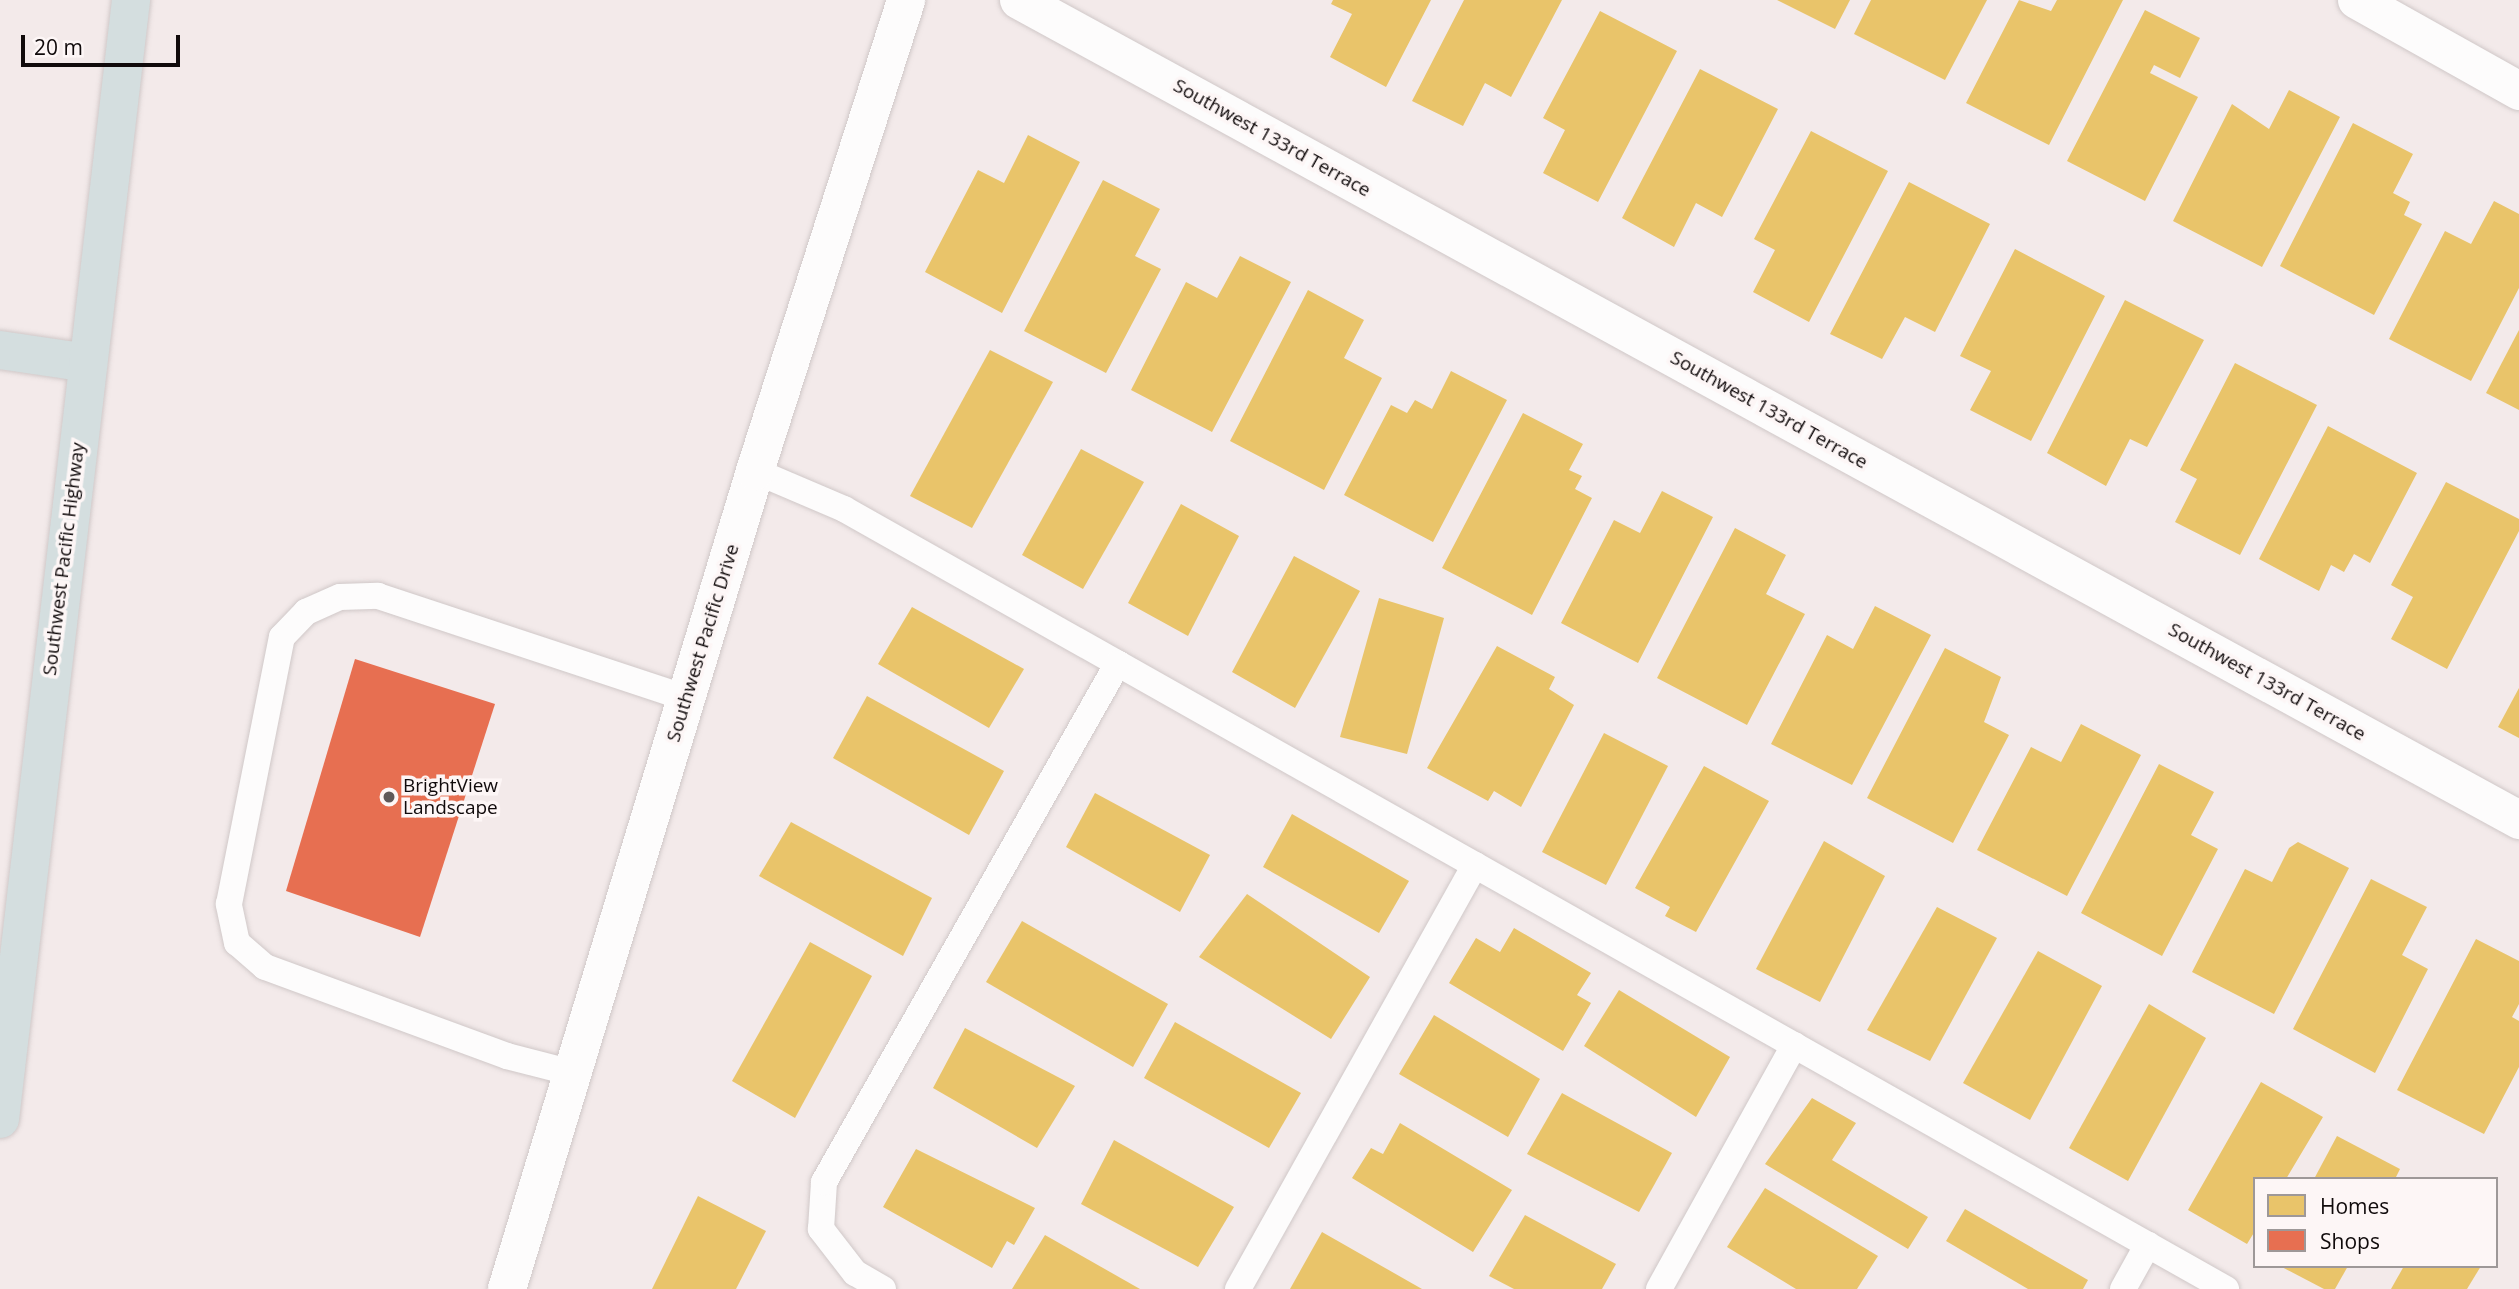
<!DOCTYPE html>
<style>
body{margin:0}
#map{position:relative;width:2519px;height:1289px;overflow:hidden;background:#f3eaea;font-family:"Open Sans",sans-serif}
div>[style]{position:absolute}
.homes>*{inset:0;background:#e9c46a}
.shops>*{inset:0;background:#e76f51}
.roads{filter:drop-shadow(0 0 2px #d0c8c8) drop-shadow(0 0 2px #d0c8c8)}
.service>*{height:26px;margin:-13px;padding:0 13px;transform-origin:13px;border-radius:13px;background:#fdfcfc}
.minor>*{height:38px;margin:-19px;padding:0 19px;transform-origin:19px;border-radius:19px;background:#fdfcfc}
.trunk>*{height:38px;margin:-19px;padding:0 19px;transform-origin:19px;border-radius:19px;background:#d4dedf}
.dots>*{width:19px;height:19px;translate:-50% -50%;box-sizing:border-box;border:4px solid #fdf6f6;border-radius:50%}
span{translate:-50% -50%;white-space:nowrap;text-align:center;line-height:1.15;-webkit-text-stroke:7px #fdf6f6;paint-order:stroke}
.street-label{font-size:19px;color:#100a0b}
.poi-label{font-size:19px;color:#100a0b}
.left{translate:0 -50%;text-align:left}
.legend{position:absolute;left:2253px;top:1177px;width:245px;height:91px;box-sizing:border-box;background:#fdf6f6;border:2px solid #9e9898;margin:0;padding:9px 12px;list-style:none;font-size:21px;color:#100a0b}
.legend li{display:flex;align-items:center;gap:14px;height:35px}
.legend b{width:35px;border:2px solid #9e9898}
.scale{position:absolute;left:21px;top:35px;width:159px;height:32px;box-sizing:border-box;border:4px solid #100a0b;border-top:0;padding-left:9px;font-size:21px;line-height:24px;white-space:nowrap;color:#100a0b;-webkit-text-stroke:5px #fdf6f6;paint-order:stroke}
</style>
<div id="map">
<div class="homes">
<i style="clip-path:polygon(1333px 0,1431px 0,1386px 87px,1330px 57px,1352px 14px,1331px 4px)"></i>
<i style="clip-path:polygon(1464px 0,1562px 0,1511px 97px,1485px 83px,1463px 126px,1412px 101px)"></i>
<i style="clip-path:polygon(1777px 0,1850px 0,1835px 29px)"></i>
<i style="clip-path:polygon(1871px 0,1987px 0,1945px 80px,1854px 34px)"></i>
<i style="clip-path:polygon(2019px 0,2051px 11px,2057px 0,2123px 0,2049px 145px,1966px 103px)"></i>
<i style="clip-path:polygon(2145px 10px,2200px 38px,2180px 78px,2154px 65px,2150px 73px,2198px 97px,2145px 201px,2067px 161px)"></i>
<i style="clip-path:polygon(1600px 11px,1677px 51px,1598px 202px,1543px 173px,1565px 130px,1543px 118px)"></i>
<i style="clip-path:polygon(1700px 69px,1778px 109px,1722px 217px,1696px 203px,1674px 247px,1622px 218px)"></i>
<i style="clip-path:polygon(2289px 90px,2340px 117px,2262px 267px,2173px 221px,2232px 104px,2269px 129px)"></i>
<i style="clip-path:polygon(2353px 123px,2413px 154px,2393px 193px,2410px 202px,2404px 215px,2422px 224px,2374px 315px,2280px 266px)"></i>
<i style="clip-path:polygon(1811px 131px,1888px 171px,1809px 322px,1753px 292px,1775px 250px,1754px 239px)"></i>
<i style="clip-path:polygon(1028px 135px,1080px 162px,1002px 313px,925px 272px,978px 170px,1004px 183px)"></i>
<i style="clip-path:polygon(1103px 180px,1160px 209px,1135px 256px,1161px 269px,1106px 373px,1024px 331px)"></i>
<i style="clip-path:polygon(1909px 182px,1990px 224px,1935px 332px,1905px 317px,1882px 359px,1830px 334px)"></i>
<i style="clip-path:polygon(2494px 201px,2519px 214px,2519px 288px,2471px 381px,2389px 339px,2445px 231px,2471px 244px)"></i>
<i style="clip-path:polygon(2015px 249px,2105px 296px,2031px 441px,1970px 410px,1991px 371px,1960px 356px)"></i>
<i style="clip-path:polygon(1240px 256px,1291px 282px,1212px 432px,1131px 390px,1186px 282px,1217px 298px)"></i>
<i style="clip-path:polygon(1308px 290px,1364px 320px,1344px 358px,1382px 378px,1324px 490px,1230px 441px)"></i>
<i style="clip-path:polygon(2125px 300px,2204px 340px,2147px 447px,2130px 439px,2106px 486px,2047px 453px)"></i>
<i style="clip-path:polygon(2519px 330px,2519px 410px,2486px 393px)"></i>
<i style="clip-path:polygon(990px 350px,1053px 382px,972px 528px,910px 496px)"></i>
<i style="clip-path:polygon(2235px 363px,2317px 405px,2240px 555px,2175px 522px,2197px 479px,2180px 470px)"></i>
<i style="clip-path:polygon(1451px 371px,1507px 400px,1433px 542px,1344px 495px,1391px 405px,1407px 413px,1415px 400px,1432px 409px)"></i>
<i style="clip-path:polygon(1523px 413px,1583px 444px,1569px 470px,1582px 476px,1575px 489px,1592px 498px,1532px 615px,1442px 568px)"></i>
<i style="clip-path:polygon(2328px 426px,2417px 473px,2370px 563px,2354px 554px,2344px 572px,2331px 565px,2319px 591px,2259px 559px)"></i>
<i style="clip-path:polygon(1081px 449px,1144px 482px,1083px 589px,1022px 555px)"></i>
<i style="clip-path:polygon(2446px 482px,2519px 519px,2519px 531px,2447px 669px,2391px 639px,2413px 597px,2391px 585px)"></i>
<i style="clip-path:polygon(1662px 491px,1713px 517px,1638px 663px,1561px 623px,1614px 520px,1640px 533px)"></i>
<i style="clip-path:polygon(1181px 504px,1239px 536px,1188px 636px,1128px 603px)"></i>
<i style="clip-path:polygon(1735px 528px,1786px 555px,1766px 594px,1805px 614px,1747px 725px,1657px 678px)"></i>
<i style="clip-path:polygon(1294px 556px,1360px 591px,1295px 708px,1232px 672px)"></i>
<i style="clip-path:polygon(1379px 598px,1444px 618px,1407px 754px,1340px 737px)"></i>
<i style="clip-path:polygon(1875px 606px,1931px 635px,1852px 785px,1771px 744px,1827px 635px,1853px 649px)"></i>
<i style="clip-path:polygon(912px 607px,1024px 669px,989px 728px,878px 664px)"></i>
<i style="clip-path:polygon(1497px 646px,1555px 677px,1549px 689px,1574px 705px,1521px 807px,1494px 791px,1488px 801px,1427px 768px)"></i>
<i style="clip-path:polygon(1945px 648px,2001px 677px,1984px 722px,2009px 735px,1953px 843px,1867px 798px)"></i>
<i style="clip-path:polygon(2519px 688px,2519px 738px,2498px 727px)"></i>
<i style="clip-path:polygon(867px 696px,1004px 771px,969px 835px,833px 758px)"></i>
<i style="clip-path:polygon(2081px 724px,2141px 755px,2067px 896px,1977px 850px,2031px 747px,2061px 762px)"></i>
<i style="clip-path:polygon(1604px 733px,1668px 766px,1606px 885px,1542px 852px)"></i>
<i style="clip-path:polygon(2159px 764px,2214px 792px,2191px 835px,2218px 849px,2162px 956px,2081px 913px)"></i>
<i style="clip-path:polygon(1704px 766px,1769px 801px,1696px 932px,1665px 916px,1670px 907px,1635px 888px)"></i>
<i style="clip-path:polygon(1095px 793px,1210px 855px,1180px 912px,1066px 847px)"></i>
<i style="clip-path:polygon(1292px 814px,1409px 881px,1379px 933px,1263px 867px)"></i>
<i style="clip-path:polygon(791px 822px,932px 898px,903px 956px,759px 876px)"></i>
<i style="clip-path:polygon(1824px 841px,1885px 876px,1820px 1002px,1756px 969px)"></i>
<i style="clip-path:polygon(2298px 842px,2349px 868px,2274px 1014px,2192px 972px,2245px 869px,2272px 882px,2289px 848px)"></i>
<i style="clip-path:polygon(2371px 879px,2427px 907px,2402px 955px,2428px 969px,2375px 1073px,2293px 1029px)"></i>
<i style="clip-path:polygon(1247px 894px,1370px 977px,1331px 1039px,1199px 957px)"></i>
<i style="clip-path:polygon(1937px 907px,1997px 938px,1930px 1061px,1867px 1030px)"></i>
<i style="clip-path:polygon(1022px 921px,1168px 1004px,1133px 1067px,986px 982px)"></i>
<i style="clip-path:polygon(1514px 928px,1591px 973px,1577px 995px,1591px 1003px,1563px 1051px,1449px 983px,1476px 938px,1500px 952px)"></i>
<i style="clip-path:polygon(2476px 939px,2519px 961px,2519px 1004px,2512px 1017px,2519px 1021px,2519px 1067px,2484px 1134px,2397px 1090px)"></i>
<i style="clip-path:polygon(810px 942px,872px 976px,795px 1118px,732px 1081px)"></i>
<i style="clip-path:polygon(2038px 951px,2102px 986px,2030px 1120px,1963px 1083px)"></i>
<i style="clip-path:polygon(1619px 990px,1730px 1057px,1696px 1117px,1584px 1046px)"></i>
<i style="clip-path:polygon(2149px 1004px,2206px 1038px,2128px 1181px,2069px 1148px)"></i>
<i style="clip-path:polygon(1434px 1015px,1540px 1079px,1508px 1137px,1399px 1074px)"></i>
<i style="clip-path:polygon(1175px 1022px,1301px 1093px,1269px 1148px,1144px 1078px)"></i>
<i style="clip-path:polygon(965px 1028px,1075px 1086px,1037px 1148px,933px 1088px)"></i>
<i style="clip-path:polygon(2261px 1082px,2323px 1117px,2286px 1179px,2255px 1179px,2255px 1231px,2247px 1244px,2188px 1210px)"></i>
<i style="clip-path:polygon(1562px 1093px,1672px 1153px,1639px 1212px,1527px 1154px)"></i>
<i style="clip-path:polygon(1812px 1098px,1856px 1123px,1832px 1160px,1928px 1217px,1908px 1249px,1765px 1164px)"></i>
<i style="clip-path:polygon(1400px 1123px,1512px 1190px,1473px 1252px,1352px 1178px,1371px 1148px,1383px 1154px)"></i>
<i style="clip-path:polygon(2337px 1136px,2400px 1169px,2395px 1179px,2314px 1179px)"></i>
<i style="clip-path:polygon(1114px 1140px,1234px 1207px,1198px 1267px,1081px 1204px)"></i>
<i style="clip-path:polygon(916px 1149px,1035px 1208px,1014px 1245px,1007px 1241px,992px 1268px,883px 1207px)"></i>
<i style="clip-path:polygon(1765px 1188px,1878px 1256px,1857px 1289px,1796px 1289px,1727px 1247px)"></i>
<i style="clip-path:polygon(698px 1196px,766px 1231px,736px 1289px,652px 1289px)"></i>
<i style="clip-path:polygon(1965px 1209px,2088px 1280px,2083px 1289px,2028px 1289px,1946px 1241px)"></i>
<i style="clip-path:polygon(1525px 1215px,1616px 1264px,1602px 1289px,1514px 1289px,1489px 1276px)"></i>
<i style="clip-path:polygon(1322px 1232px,1422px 1289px,1290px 1289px)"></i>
<i style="clip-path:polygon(1045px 1235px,1140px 1289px,1012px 1289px)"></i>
<i style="clip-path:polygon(2280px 1266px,2348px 1266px,2335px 1289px,2324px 1289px)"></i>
<i style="clip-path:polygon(2404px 1266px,2481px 1266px,2467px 1289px,2391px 1289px)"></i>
</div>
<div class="shops">
<i style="clip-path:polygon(355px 659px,495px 704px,420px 937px,286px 891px)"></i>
</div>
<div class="roads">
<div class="service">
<i style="left:755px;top:471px;width:97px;rotate:23.1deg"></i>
<i style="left:844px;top:509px;width:1587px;rotate:29.44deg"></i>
<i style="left:573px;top:1073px;width:68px;rotate:-165.6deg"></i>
<i style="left:507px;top:1056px;width:258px;rotate:-159.8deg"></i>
<i style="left:265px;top:967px;width:37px;rotate:-139deg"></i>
<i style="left:237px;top:943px;width:40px;rotate:-102deg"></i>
<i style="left:229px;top:904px;width:272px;rotate:-78.8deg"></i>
<i style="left:282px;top:637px;width:35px;rotate:-46deg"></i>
<i style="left:306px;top:612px;width:37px;rotate:-24deg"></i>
<i style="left:340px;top:597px;width:38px;rotate:-2deg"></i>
<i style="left:378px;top:596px;width:325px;rotate:18.3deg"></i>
<i style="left:883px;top:1289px;width:32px;rotate:-150deg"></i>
<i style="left:855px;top:1273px;width:56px;rotate:-127.7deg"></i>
<i style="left:821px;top:1229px;width:47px;rotate:-86.3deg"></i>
<i style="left:824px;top:1182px;width:596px;rotate:-60.47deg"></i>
<i style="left:1238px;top:1289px;width:486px;rotate:-60.8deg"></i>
<i style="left:1659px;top:1289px;width:279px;rotate:-61deg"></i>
<i style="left:2123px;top:1289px;width:51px;rotate:-60.9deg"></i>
</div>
<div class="minor">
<i style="left:1019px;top:0;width:1710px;rotate:28.66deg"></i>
<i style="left:2357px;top:0;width:186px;rotate:29.3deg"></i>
<i style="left:507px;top:1289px;width:855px;rotate:-73.13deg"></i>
<i style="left:755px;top:471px;width:495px;rotate:-72.2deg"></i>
</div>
<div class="trunk">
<i style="left:0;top:350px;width:89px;rotate:8.4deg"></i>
<i style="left:0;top:1119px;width:1127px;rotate:-83.32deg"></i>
</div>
</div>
<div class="dots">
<i style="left:389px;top:797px;background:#5f5859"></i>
</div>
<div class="street-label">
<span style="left:1272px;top:138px;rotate:29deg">Southwest 133rd Terrace</span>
<span style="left:1769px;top:410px;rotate:29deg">Southwest 133rd Terrace</span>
<span style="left:64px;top:559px;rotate:-83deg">Southwest Pacific Highway</span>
<span style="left:703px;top:643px;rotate:-73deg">Southwest Pacific Drive</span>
<span style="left:2267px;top:682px;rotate:29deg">Southwest 133rd Terrace</span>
</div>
<div class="poi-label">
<span class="left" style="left:403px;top:797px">BrightView<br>Landscape</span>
</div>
<ul class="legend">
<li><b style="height:19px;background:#e9c46a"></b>Homes</li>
<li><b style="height:19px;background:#e76f51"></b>Shops</li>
</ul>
<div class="scale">20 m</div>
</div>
